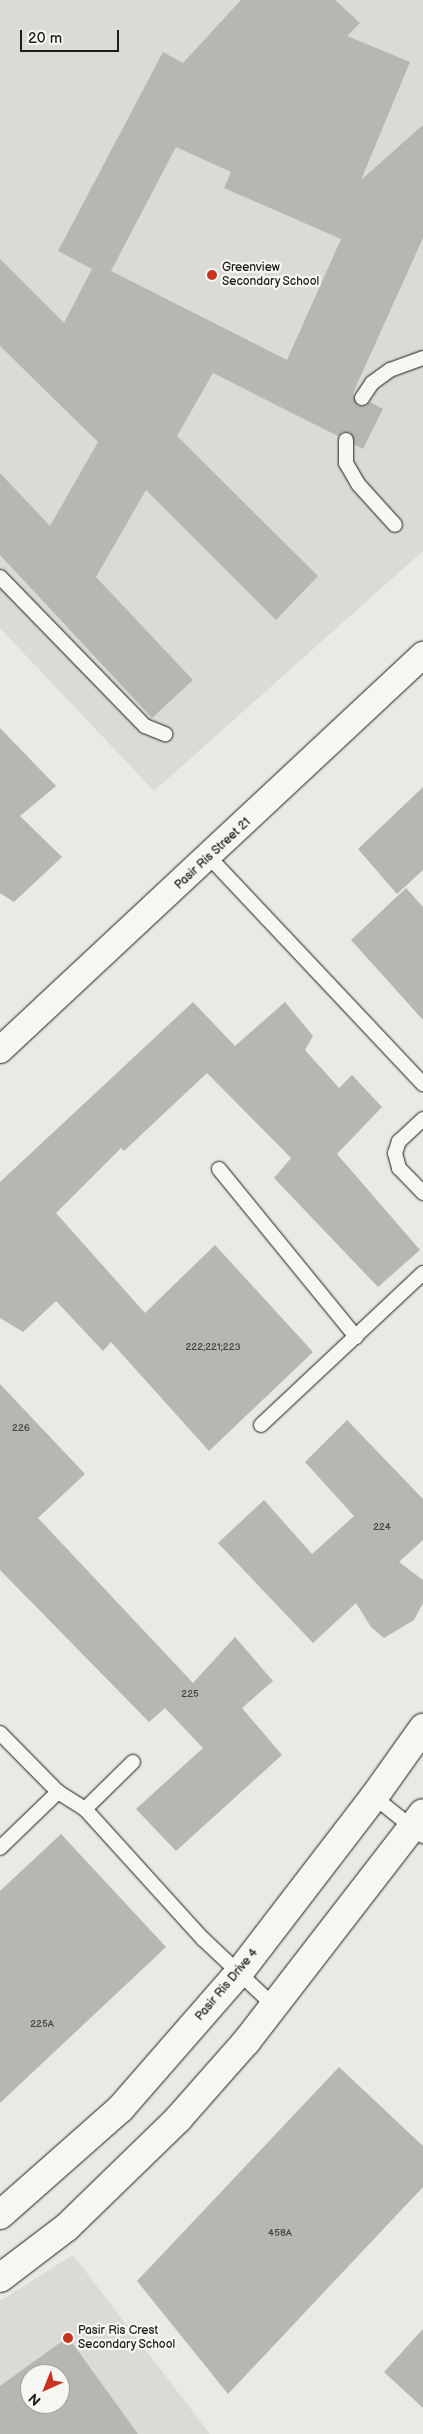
<!DOCTYPE html>
<style>
body{margin:0}
#map{position:relative;width:423px;height:2434px;overflow:hidden;background:#e9e9e5;font-family:"Balsamiq Sans",sans-serif}
div>[style]{position:absolute}
.built>*{inset:0;background:#dadad6}
.building>*{inset:0;background:#b6b6b3}
.roads{filter:drop-shadow(0 0 1px #1c1c1c) drop-shadow(0 0 1px #1c1c1c)}
.lane>*{height:14px;margin:-7px;padding:0 7px;transform-origin:7px;border-radius:7px;background:#f6f6f2}
.street>*{height:26px;margin:-13px;padding:0 13px;transform-origin:13px;border-radius:13px;background:#f6f6f2}
.secondary>*{height:28px;margin:-14px;padding:0 14px;transform-origin:14px;border-radius:14px;background:#f6f6f2}
.dots>*{width:14px;height:14px;translate:-50% -50%;box-sizing:border-box;border:2px solid #f6f6f2;border-radius:50%}
span{translate:-50% -50%;white-space:nowrap;text-align:center;line-height:1.15;-webkit-text-stroke:4.5px #f6f6f2;paint-order:stroke}
.number-label{font-size:10px;color:#424242}
.number-label span{-webkit-text-stroke-width:0}
.poi-label{font-size:12px;color:#1c1c1c}
.left{translate:0 -50%;text-align:left}
.street-label{font-size:12px;color:#1c1c1c}
.north{position:absolute;left:20px;top:2364px;width:50px;height:50px;box-sizing:border-box;background:#f6f6f2;border:1px solid #9f9f9c;border-radius:50%;rotate:224deg;font-size:14px;font-weight:700;line-height:20px;text-align:center;color:#1c1c1c}
.north::after{content:'';display:block;margin:auto;width:18px;height:22px;background:#c8321e;clip-path:polygon(50% 0,100% 100%,50% 72%,0 100%)}
.scale{position:absolute;left:20px;top:30px;width:99px;height:22px;box-sizing:border-box;border:2px solid #1c1c1c;border-top:0;padding-left:6px;font-size:15px;line-height:18px;white-space:nowrap;color:#1c1c1c;-webkit-text-stroke:4px #f6f6f2;paint-order:stroke}
</style>
<div id="map">
<div class="built">
<i style="clip-path:polygon(0 0,423px 0,423px 551px,154px 791px,0 628px)"></i>
<i style="clip-path:polygon(evenodd,73px 2255px,210px 2434px,0 2434px,0 2301px,73px 2255px,30px 2374px,60px 2374px,60px 2404px,30px 2404px,30px 2374px)"></i>
</div>
<div class="building">
<i style="clip-path:polygon(evenodd,241px 0,335px 0,360px 23px,347px 36px,410px 62px,361px 180px,423px 125px,423px 238px,353px 393px,358px 406px,365px 406px,370px 402px,383px 409px,363px 449px,355px 445px,350px 432px,342px 432px,338px 436px,213px 373px,177px 436px,318px 576px,276px 620px,146px 490px,96px 577px,193px 680px,152px 718px,0 555px,0 473px,50px 526px,98px 442px,0 346px,0 259px,64px 323px,92px 269px,58px 251px,163px 52px,183px 63px,241px 0,176px 147px,231px 172px,224px 188px,341px 239px,287px 360px,111px 271px,176px 147px)"></i>
<i style="clip-path:polygon(0 728px,56px 786px,20px 816px,62px 857px,14px 902px,0 893px)"></i>
<i style="clip-path:polygon(423px 787px,423px 870px,397px 894px,358px 849px)"></i>
<i style="clip-path:polygon(406px 888px,423px 907px,423px 1020px,351px 940px)"></i>
<i style="clip-path:polygon(193px 1002px,235px 1046px,285px 1002px,313px 1036px,305px 1050px,339px 1088px,352px 1075px,382px 1107px,337px 1154px,420px 1250px,378px 1287px,274px 1178px,291px 1158px,207px 1073px,124px 1151px,121px 1148px,56px 1213px,145px 1313px,215px 1245px,313px 1352px,209px 1451px,111px 1342px,103px 1351px,56px 1301px,23px 1332px,0 1318px,0 1182px)"></i>
<i style="clip-path:polygon(0 1384px,85px 1474px,38px 1518px,193px 1683px,235px 1637px,273px 1681px,242px 1708px,282px 1755px,176px 1851px,136px 1809px,203px 1748px,165px 1708px,149px 1722px,0 1570px)"></i>
<i style="clip-path:polygon(347px 1420px,423px 1499px,423px 1540px,399px 1562px,423px 1580px,423px 1603px,414px 1620px,384px 1638px,371px 1627px,356px 1603px,313px 1643px,218px 1543px,264px 1500px,312px 1554px,354px 1516px,305px 1462px)"></i>
<i style="clip-path:polygon(61px 1834px,166px 1947px,0 2103px,0 1891px)"></i>
<i style="clip-path:polygon(339px 2067px,423px 2146px,423px 2187px,228px 2394px,137px 2281px)"></i>
<i style="clip-path:polygon(423px 2329px,423px 2408px,384px 2372px)"></i>
<i style="clip-path:polygon(evenodd,68px 2337px,138px 2434px,0 2434px,0 2386px,68px 2337px,30px 2374px,60px 2374px,60px 2404px,30px 2404px,30px 2374px)"></i>
</div>
<div class="roads">
<div class="lane">
<i style="left:362px;top:398px;width:18px;rotate:-56deg"></i>
<i style="left:372px;top:383px;width:22px;rotate:-36deg"></i>
<i style="left:390px;top:370px;width:35px;rotate:-20deg"></i>
<i style="left:346px;top:440px;width:23px;rotate:90deg"></i>
<i style="left:346px;top:463px;width:24px;rotate:60deg"></i>
<i style="left:358px;top:484px;width:55px;rotate:47.9deg"></i>
<i style="left:0;top:577px;width:208px;rotate:45.8deg"></i>
<i style="left:145px;top:726px;width:22px;rotate:22deg"></i>
<i style="left:210px;top:858px;width:311px;rotate:46.7deg"></i>
<i style="left:423px;top:1119px;width:33px;rotate:137deg"></i>
<i style="left:399px;top:1141px;width:13px;rotate:108deg"></i>
<i style="left:395px;top:1153px;width:16px;rotate:75deg"></i>
<i style="left:399px;top:1168px;width:35px;rotate:46deg"></i>
<i style="left:219px;top:1169px;width:217px;rotate:50.8deg"></i>
<i style="left:261px;top:1425px;width:222px;rotate:-43.2deg"></i>
<i style="left:0;top:1733px;width:83px;rotate:45.5deg"></i>
<i style="left:58px;top:1792px;width:32px;rotate:32deg"></i>
<i style="left:85px;top:1809px;width:176px;rotate:47.8deg"></i>
<i style="left:203px;top:1939px;width:98px;rotate:43.3deg"></i>
<i style="left:374px;top:1797px;width:63px;rotate:38.5deg"></i>
<i style="left:85px;top:1809px;width:67px;rotate:-44.4deg"></i>
<i style="left:0;top:1848px;width:81px;rotate:-44deg"></i>
</div>
<div class="street">
<i style="left:0;top:1050px;width:579px;rotate:-43.04deg"></i>
</div>
<div class="secondary">
<i style="left:0;top:2215px;width:162px;rotate:-41.5deg"></i>
<i style="left:121px;top:2108px;width:178px;rotate:-48.9deg"></i>
<i style="left:238px;top:1974px;width:223px;rotate:-52.5deg"></i>
<i style="left:374px;top:1797px;width:85px;rotate:-54.6deg"></i>
<i style="left:0;top:2278px;width:84px;rotate:-37.3deg"></i>
<i style="left:67px;top:2227px;width:155px;rotate:-44.2deg"></i>
<i style="left:178px;top:2119px;width:103px;rotate:-48.6deg"></i>
<i style="left:246px;top:2042px;width:289px;rotate:-52.3deg"></i>
</div>
</div>
<div class="dots">
<i style="left:212px;top:275px;background:#c8321e"></i>
<i style="left:68px;top:2338px;background:#c8321e"></i>
</div>
<div class="number-label">
<span style="left:213px;top:1348px">222;221;223</span>
<span style="left:21px;top:1429px">226</span>
<span style="left:382px;top:1528px">224</span>
<span style="left:190px;top:1695px">225</span>
<span style="left:42px;top:2025px">225A</span>
<span style="left:280px;top:2234px">458A</span>
</div>
<div class="poi-label">
<span class="left" style="left:222px;top:275px">Greenview<br>Secondary School</span>
<span class="left" style="left:78px;top:2338px">Pasir Ris Crest<br>Secondary School</span>
</div>
<div class="street-label">
<span style="left:213px;top:854px;rotate:-43deg">Pasir Ris Street 21</span>
<span style="left:227px;top:1985px;rotate:-50deg">Pasir Ris Drive 4</span>
</div>
<div class="north">N</div>
<div class="scale">20 m</div>
</div>
